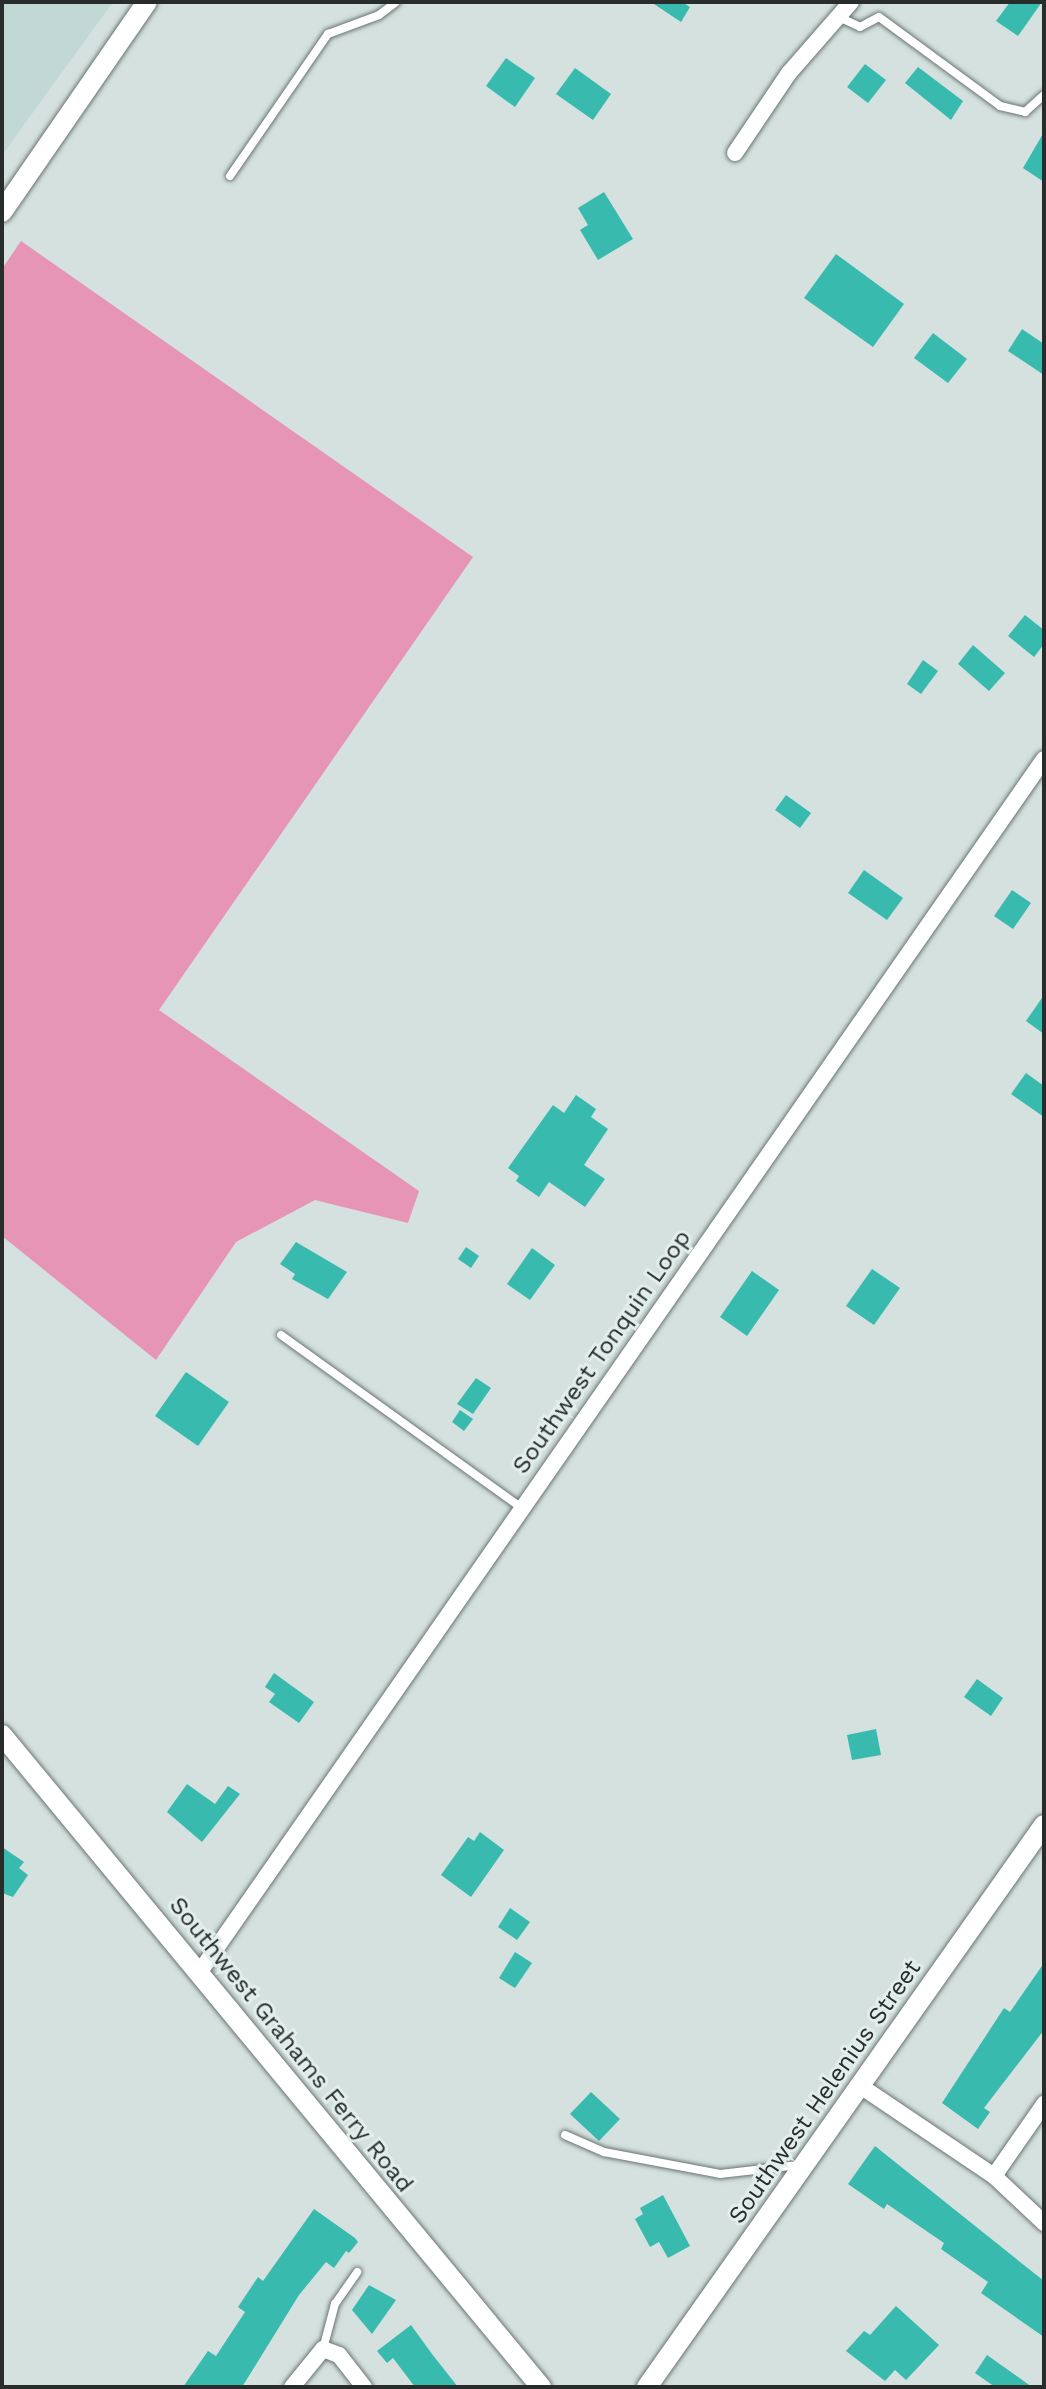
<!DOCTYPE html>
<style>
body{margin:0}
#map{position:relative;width:1046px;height:2389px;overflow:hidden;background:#d4e1df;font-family:"Work Sans",sans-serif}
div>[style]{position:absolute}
.built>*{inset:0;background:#c2d8d5}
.green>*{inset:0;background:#e795b5}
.building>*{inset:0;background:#38baae}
.roads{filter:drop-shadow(0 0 2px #6a7573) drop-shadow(0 0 2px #6a7573)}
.service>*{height:8px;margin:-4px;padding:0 4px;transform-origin:4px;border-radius:4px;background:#fff}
.minor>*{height:16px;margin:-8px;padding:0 8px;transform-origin:8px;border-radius:8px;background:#fff}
.tertiary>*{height:20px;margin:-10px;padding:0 10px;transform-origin:10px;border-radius:10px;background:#fff}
span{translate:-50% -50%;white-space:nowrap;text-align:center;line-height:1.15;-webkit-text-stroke:6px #e1eeec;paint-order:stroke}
.street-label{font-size:24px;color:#282d2c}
.frame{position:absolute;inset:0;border:4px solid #282d2c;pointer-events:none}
</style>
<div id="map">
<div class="built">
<i style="clip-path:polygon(2px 2px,113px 2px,2px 155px)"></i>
</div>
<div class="green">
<i style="clip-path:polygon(21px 241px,473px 557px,159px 1010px,419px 1191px,408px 1223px,315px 1200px,236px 1242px,156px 1360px,2px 1236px,2px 269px)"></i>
</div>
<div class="building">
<i style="clip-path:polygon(651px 2px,682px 2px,690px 7px,681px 22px)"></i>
<i style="clip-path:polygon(1010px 2px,1042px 2px,1018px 36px,996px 21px)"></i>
<i style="clip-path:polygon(506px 58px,535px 78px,515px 107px,486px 86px)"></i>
<i style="clip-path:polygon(865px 64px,886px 80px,868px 103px,847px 87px)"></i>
<i style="clip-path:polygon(918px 67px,963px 101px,951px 120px,905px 83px)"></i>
<i style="clip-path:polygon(575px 68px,611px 94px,593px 120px,556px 94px)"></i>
<i style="clip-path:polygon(1044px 132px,1044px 182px,1023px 168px)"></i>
<i style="clip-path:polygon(604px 192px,633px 239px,598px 260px,580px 230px,588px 225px,578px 208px)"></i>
<i style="clip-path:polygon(836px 254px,904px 304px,873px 347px,804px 298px)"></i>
<i style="clip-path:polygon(1022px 329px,1044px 344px,1044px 375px,1008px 351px)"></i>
<i style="clip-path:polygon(933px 333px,967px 359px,948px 383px,914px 358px)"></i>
<i style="clip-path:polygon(1025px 615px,1044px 630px,1044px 644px,1034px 657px,1008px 636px)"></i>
<i style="clip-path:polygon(973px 645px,1005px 673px,989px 691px,958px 664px)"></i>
<i style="clip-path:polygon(923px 660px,938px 671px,921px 694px,907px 684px)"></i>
<i style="clip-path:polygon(786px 795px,811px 813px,800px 828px,775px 810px)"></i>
<i style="clip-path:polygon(864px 870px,903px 898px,887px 920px,848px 893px)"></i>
<i style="clip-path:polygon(1012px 890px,1031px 903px,1013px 929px,994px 916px)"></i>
<i style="clip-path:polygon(1044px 995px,1044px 1034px,1026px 1021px)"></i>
<i style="clip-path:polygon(1026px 1073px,1044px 1086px,1044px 1117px,1011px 1094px)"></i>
<i style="clip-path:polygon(576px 1095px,596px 1109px,591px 1117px,608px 1129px,584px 1165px,605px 1179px,585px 1207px,549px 1182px,539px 1197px,516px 1181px,519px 1176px,508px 1168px,553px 1105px,564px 1113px)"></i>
<i style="clip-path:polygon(296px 1242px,347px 1272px,328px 1299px,292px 1279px,295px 1274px,280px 1264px)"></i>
<i style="clip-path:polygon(466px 1247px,479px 1256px,471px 1268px,458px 1259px)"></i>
<i style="clip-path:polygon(532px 1248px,555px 1265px,530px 1300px,507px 1284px)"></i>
<i style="clip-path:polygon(872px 1269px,900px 1288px,874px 1325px,846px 1306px)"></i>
<i style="clip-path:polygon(752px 1271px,779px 1290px,747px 1336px,720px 1317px)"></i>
<i style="clip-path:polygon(186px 1372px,229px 1402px,198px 1446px,155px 1416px)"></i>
<i style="clip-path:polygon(476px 1378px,491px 1388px,473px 1414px,457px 1404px)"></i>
<i style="clip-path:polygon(460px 1410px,473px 1419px,464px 1431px,452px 1422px)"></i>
<i style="clip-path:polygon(274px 1673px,314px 1702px,299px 1723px,269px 1702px,275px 1694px,265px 1687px)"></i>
<i style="clip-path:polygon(977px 1679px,1003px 1698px,991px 1716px,964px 1697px)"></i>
<i style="clip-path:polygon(876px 1729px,881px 1755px,852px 1760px,847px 1735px)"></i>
<i style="clip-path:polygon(187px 1784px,215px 1804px,228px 1786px,240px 1794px,202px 1842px,167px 1812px)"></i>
<i style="clip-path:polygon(480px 1832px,504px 1850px,471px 1897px,441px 1875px,468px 1837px,474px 1841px)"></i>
<i style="clip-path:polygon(2px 1847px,24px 1862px,19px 1868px,28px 1875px,13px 1897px,2px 1893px)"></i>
<i style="clip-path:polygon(510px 1908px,530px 1922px,517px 1940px,498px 1927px)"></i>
<i style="clip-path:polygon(515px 1952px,532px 1963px,515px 1988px,499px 1978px)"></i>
<i style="clip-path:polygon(1044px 1963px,1044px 2030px,984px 2108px,990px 2112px,978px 2129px,942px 2103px,1004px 2008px,1010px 2012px)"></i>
<i style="clip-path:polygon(591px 2092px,620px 2119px,599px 2141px,570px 2114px)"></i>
<i style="clip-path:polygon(875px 2146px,1044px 2281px,1044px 2337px,981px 2293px,988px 2282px,941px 2249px,944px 2243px,887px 2204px,884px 2209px,848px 2184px)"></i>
<i style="clip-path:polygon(663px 2195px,690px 2246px,668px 2258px,659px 2242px,650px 2247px,635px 2219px,643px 2214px,640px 2208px)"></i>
<i style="clip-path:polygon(314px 2209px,355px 2238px,358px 2242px,349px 2253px,346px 2251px,334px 2268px,326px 2262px,299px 2295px,242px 2387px,183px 2387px,208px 2351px,216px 2356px,245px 2312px,238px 2307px,258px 2277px,263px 2281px)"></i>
<i style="clip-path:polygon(369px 2285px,396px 2300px,372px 2334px,352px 2310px)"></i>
<i style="clip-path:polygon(896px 2306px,939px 2345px,906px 2380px,895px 2370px,885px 2381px,846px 2351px,864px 2331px,870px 2335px)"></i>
<i style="clip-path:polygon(411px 2325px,432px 2354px,458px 2387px,415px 2387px,393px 2358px,387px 2363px,377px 2351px)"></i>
<i style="clip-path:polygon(987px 2355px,1032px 2387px,995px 2387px,975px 2373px)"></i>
</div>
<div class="roads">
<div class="service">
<i style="left:841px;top:18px;width:21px;rotate:25deg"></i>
<i style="left:860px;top:27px;width:21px;rotate:-28deg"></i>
<i style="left:879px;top:17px;width:150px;rotate:36.3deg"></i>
<i style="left:1000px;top:106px;width:26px;rotate:13deg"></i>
<i style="left:1025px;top:112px;width:25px;rotate:-42deg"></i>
<i style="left:230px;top:176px;width:173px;rotate:-55.4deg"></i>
<i style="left:328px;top:34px;width:54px;rotate:-20.4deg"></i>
<i style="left:379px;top:15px;width:21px;rotate:-37deg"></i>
<i style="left:281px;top:1335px;width:297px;rotate:35.7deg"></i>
<i style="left:565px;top:2135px;width:43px;rotate:23.6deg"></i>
<i style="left:604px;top:2152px;width:118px;rotate:10.7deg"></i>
<i style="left:720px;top:2174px;width:79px;rotate:-6.6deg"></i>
<i style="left:323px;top:2349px;width:47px;rotate:-75.1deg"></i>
<i style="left:335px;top:2304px;width:39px;rotate:-55deg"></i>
</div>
<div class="minor">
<i style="left:735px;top:153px;width:97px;rotate:-56deg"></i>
<i style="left:789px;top:73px;width:94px;rotate:-48.9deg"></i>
<i style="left:199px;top:1973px;width:1479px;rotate:-55.16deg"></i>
<i style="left:862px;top:2087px;width:159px;rotate:34deg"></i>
<i style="left:994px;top:2176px;width:69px;rotate:43.2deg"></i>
<i style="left:994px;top:2176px;width:88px;rotate:-55.2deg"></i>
<i style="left:292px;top:2387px;width:49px;rotate:-50.8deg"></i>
<i style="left:323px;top:2349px;width:17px;rotate:21deg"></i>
<i style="left:339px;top:2355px;width:41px;rotate:52deg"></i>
</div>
<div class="tertiary">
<i style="left:2px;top:212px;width:255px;rotate:-55.4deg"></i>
<i style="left:2px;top:1735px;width:846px;rotate:50.42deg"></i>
<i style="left:647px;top:2387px;width:688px;rotate:-54.76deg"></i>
</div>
</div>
<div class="street-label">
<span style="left:602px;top:1352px;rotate:-55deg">Southwest Tonquin Loop</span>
<span style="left:291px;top:2045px;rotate:51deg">Southwest Grahams Ferry Road</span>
<span style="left:825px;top:2092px;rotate:-55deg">Southwest Helenius Street</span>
</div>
<div class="frame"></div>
</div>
